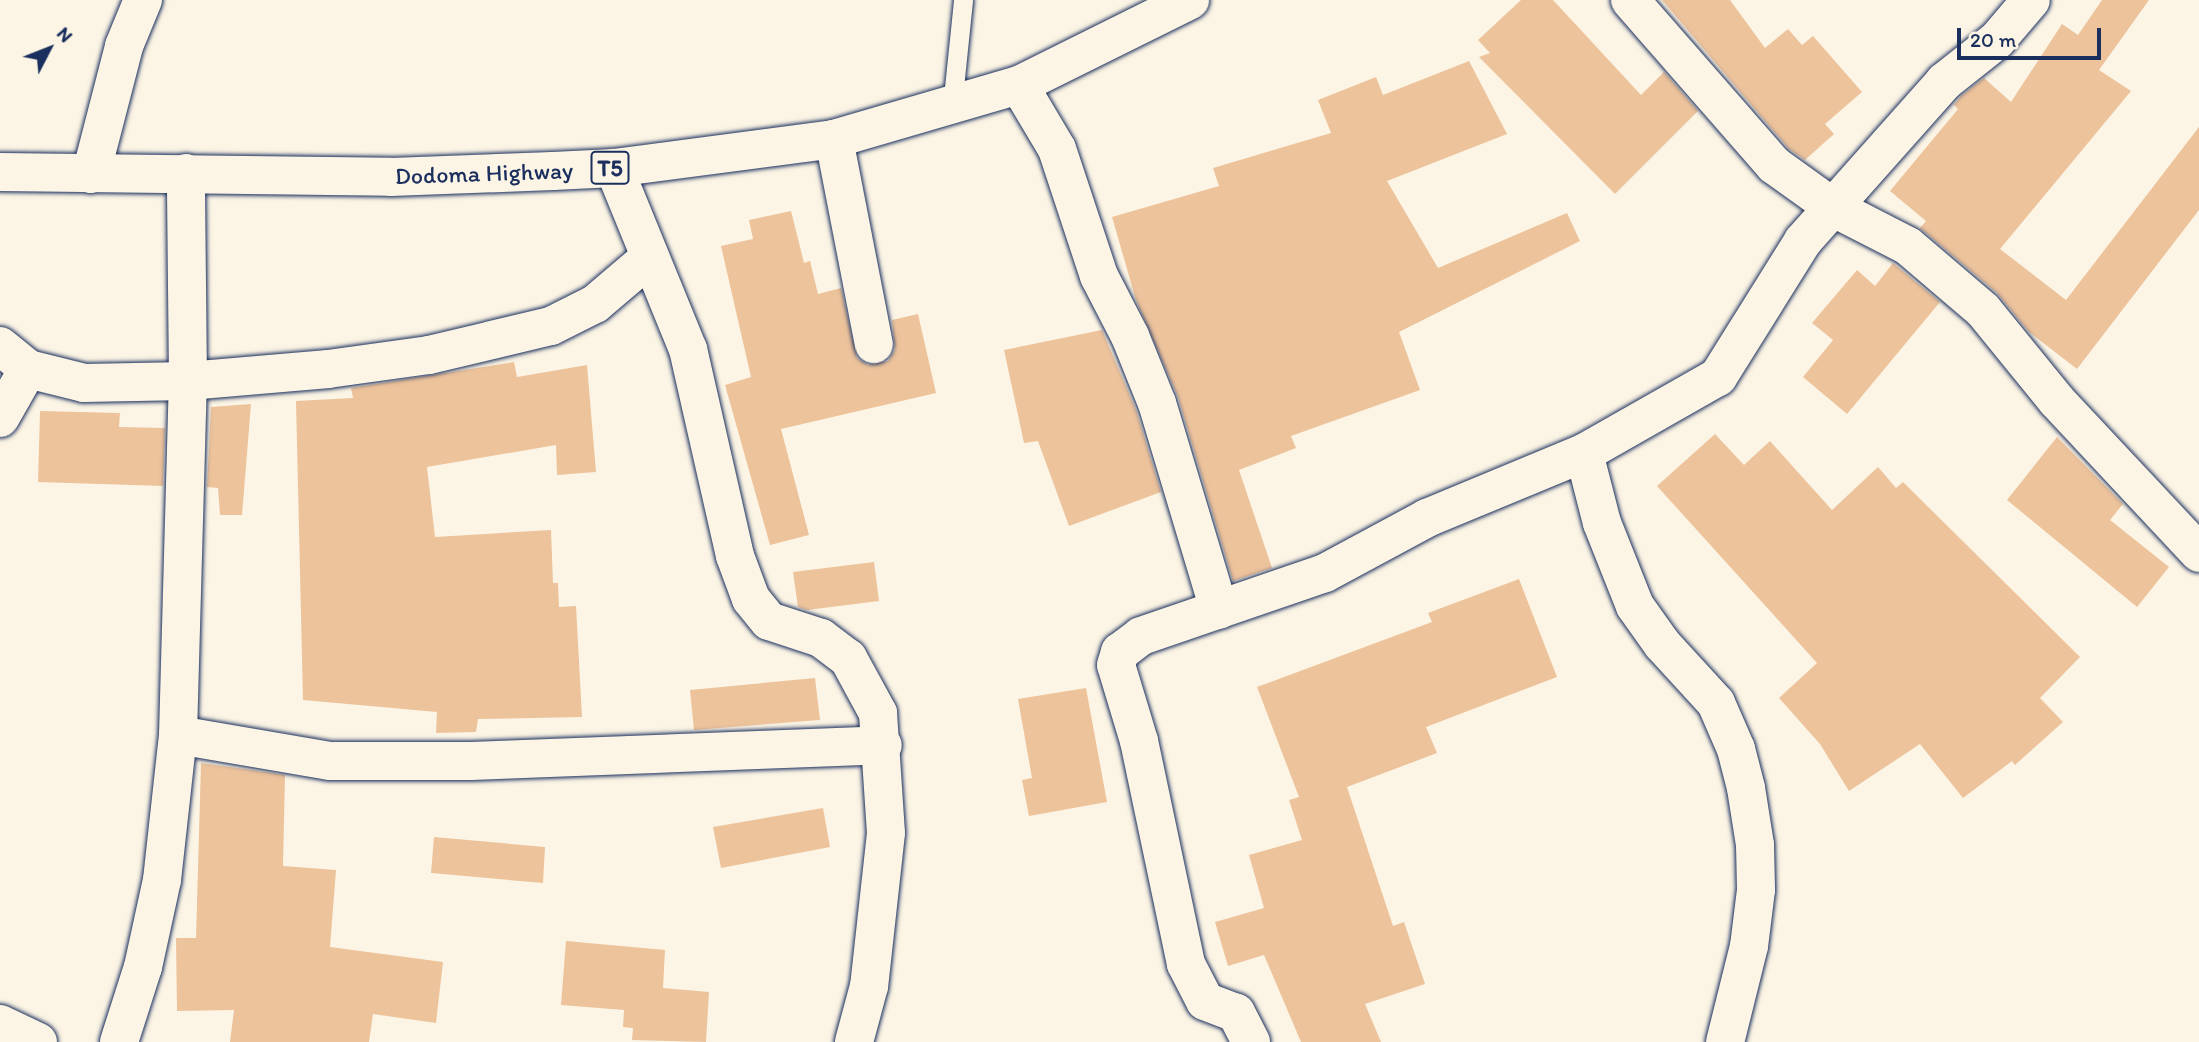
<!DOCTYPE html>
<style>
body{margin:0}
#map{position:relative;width:2199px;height:1042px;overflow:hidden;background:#fcf5e5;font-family:Itim,sans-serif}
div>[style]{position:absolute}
.building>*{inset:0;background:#edc39c}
.roads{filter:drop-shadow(0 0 2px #1b2f5e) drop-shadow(0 0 2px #1b2f5e)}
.service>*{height:19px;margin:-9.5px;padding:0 9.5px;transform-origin:9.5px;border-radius:9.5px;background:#fcf5e5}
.minor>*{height:38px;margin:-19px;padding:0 19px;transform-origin:19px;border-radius:19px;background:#fcf5e5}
.trunk>*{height:38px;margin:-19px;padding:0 19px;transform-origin:19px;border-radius:19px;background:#fcf5e5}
span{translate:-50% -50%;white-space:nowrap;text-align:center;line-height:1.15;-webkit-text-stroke:7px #fcf5e5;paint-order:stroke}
.shield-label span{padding:2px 5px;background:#fcf5e5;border:2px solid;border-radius:5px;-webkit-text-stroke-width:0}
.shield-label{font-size:23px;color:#1b2f5e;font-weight:700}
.street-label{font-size:24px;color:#1b2f5e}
.north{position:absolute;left:14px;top:14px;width:70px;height:70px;-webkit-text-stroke:5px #fcf5e5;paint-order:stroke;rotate:48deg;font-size:19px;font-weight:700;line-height:28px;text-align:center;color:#1b2f5e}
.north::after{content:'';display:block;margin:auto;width:24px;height:32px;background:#1b2f5e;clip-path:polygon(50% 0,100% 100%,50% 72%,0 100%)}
.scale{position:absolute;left:1957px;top:28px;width:144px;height:32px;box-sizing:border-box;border:4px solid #1b2f5e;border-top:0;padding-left:9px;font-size:21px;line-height:24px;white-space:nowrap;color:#1b2f5e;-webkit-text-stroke:5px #fcf5e5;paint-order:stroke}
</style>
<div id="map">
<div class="building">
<i style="clip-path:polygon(1521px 0,1553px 0,1641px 95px,1664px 72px,1698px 111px,1615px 194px,1479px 57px,1490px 53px,1478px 40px)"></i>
<i style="clip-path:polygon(1662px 0,1730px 0,1765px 48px,1788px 29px,1802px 45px,1813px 36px,1862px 92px,1825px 124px,1834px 134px,1805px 160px,1789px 149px)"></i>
<i style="clip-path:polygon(2102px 0,2149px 0,2099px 70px,2131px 91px,2000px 249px,2066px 300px,2199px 127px,2199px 210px,2077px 369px,2029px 332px,1997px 293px,1920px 228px,1926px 221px,1890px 191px,1958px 109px,1954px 105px,1961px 96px,1984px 78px,2011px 102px,2062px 24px,2078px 35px)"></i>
<i style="clip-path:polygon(1469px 61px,1507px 134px,1387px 181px,1438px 268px,1567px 213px,1580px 241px,1399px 332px,1420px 390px,1291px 436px,1296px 448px,1239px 470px,1272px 568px,1233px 581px,1178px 397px,1136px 300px,1112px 217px,1219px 186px,1213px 168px,1331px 133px,1318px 100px,1376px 77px,1383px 95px)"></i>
<i style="clip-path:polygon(791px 211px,804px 263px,810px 261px,818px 294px,841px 288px,857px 358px,868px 365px,888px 361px,895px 350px,892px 320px,918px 314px,936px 393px,781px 429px,809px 535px,770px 545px,725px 385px,751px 377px,721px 246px,753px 239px,749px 220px)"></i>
<i style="clip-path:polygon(1893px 263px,1940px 302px,1847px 414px,1803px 377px,1833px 340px,1812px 323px,1857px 270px,1875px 286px)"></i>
<i style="clip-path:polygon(1102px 330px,1136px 410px,1161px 492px,1069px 526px,1038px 441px,1024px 443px,1004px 350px)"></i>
<i style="clip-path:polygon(514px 362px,517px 377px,587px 365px,596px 472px,557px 475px,556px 445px,427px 467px,435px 537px,551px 530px,553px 583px,558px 583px,559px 607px,576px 606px,582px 717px,478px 719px,476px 732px,436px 733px,437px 712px,303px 700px,296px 401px,353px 398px,351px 388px)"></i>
<i style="clip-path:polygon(251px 404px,242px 515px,220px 515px,218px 488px,207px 487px,211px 407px)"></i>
<i style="clip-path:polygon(40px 411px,120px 413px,119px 427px,165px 428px,163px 486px,38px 482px)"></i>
<i style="clip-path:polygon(1715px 434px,1744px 465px,1770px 441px,1832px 510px,1878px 467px,1896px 488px,1903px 482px,2080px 657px,2040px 698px,2063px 722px,2015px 765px,2012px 761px,1963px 798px,1920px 744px,1849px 791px,1820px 744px,1779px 698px,1817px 663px,1657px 486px)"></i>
<i style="clip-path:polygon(2057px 437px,2123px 504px,2110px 520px,2169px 567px,2137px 607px,2007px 500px)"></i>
<i style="clip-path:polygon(874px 562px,879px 601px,807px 610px,798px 607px,793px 572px)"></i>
<i style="clip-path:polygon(1519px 579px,1557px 677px,1426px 727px,1437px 753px,1347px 787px,1393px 926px,1404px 922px,1425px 984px,1365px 1004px,1381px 1042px,1301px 1042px,1264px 955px,1228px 966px,1215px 922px,1264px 908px,1249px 855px,1302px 840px,1289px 800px,1299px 797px,1257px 687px,1432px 622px,1428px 613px)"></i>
<i style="clip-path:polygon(815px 678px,820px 720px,694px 730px,690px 690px)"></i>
<i style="clip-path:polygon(1086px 688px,1107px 802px,1029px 816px,1022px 780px,1032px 778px,1018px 699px)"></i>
<i style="clip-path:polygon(201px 763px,285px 775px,283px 866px,336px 870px,330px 947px,443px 962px,436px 1023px,373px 1014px,369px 1042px,230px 1042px,234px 1010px,177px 1011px,176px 938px,196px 938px)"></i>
<i style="clip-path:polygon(823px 808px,830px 847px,721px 868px,713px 827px)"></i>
<i style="clip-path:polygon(434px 837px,545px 847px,543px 883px,431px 873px)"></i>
<i style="clip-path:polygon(566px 941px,665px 950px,663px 988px,709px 992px,706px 1042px,632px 1040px,633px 1028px,623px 1027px,624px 1010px,561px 1005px)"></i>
</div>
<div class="roads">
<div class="service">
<i style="left:952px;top:107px;width:108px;rotate:-84.1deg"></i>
</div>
<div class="minor">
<i style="left:1630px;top:0;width:219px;rotate:48.9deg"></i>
<i style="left:1774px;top:165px;width:74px;rotate:35.6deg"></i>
<i style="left:1834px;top:208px;width:83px;rotate:27.2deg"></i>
<i style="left:1908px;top:246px;width:99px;rotate:40.5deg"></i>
<i style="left:1983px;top:310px;width:117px;rotate:50.9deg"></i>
<i style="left:2057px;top:401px;width:208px;rotate:46.9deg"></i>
<i style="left:1019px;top:85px;width:74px;rotate:59.3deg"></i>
<i style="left:1057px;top:149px;width:134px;rotate:71.7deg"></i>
<i style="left:1099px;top:276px;width:68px;rotate:62.7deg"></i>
<i style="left:1130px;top:336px;width:72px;rotate:68.1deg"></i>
<i style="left:1157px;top:403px;width:216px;rotate:73.3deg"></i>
<i style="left:834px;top:139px;width:209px;rotate:79deg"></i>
<i style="left:614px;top:168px;width:196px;rotate:67.8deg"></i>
<i style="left:688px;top:349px;width:212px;rotate:77.2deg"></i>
<i style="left:735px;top:556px;width:46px;rotate:69.6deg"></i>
<i style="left:751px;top:599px;width:28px;rotate:51deg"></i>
<i style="left:769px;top:621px;width:55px;rotate:18.1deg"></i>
<i style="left:821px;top:638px;width:34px;rotate:37deg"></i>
<i style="left:848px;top:658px;width:63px;rotate:61.4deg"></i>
<i style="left:878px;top:713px;width:120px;rotate:86.2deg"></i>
<i style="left:886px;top:833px;width:154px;rotate:96.3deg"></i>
<i style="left:869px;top:986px;width:58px;rotate:105deg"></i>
<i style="left:91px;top:174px;width:132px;rotate:-75.5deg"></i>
<i style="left:124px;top:46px;width:50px;rotate:-67.6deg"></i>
<i style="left:0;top:346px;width:36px;rotate:39deg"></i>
<i style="left:28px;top:369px;width:58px;rotate:14deg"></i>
<i style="left:84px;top:383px;width:104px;rotate:-1.1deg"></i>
<i style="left:188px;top:381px;width:141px;rotate:-4.9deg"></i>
<i style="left:328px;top:369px;width:102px;rotate:-7.9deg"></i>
<i style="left:429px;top:355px;width:125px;rotate:-13.4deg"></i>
<i style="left:551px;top:326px;width:49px;rotate:-26.6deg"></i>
<i style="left:595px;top:304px;width:71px;rotate:-40.4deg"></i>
<i style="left:0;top:418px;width:56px;rotate:-60.3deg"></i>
<i style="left:1584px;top:453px;width:72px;rotate:75.6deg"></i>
<i style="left:1602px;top:523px;width:89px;rotate:68.3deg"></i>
<i style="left:1635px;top:606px;width:47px;rotate:54.6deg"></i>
<i style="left:1662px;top:644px;width:80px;rotate:47.5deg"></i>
<i style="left:1716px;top:703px;width:50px;rotate:66.5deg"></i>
<i style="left:1736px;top:749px;width:40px;rotate:75.6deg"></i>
<i style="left:1746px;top:788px;width:58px;rotate:81deg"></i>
<i style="left:1755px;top:845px;width:45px;rotate:88.7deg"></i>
<i style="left:1756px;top:890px;width:56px;rotate:97.1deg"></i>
<i style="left:1749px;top:946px;width:99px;rotate:104deg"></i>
<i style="left:178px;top:735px;width:154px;rotate:9.7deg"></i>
<i style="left:330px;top:761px;width:141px"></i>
<i style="left:471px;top:761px;width:412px;rotate:-2.2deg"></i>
<i style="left:0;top:1024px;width:42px;rotate:25.3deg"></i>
<i style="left:119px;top:1042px;width:79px;rotate:-72.3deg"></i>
<i style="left:143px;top:967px;width:89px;rotate:-77.7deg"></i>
<i style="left:162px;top:880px;width:146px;rotate:-83.7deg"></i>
<i style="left:178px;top:735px;width:354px;rotate:-88.4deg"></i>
<i style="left:188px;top:381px;width:208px;rotate:-90.6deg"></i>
<i style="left:1251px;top:1042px;width:33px;rotate:-117deg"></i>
<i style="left:1236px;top:1013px;width:33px;rotate:-159deg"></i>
<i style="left:1205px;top:1001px;width:42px;rotate:-117.2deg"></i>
<i style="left:1186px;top:964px;width:228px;rotate:-101.9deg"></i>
<i style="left:1139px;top:741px;width:79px;rotate:-106.8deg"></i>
<i style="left:1116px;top:665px;width:14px;rotate:-73deg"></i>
<i style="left:1120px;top:652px;width:26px;rotate:-37deg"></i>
<i style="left:1141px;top:636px;width:194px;rotate:-18.9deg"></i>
<i style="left:1325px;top:573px;width:116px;rotate:-28.3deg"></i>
<i style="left:1427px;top:518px;width:170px;rotate:-22.5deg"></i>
<i style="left:1584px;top:453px;width:154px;rotate:-29.6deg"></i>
<i style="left:1718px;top:377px;width:160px;rotate:-58deg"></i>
<i style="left:1803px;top:241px;width:213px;rotate:-48.4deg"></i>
<i style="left:1944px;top:82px;width:68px;rotate:-38.4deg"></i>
<i style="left:1997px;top:40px;width:52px;rotate:-49.6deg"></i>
</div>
<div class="trunk">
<i style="left:0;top:172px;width:391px;rotate:0.7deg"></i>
<i style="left:391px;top:177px;width:162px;rotate:-2.1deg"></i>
<i style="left:553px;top:171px;width:61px;rotate:-2.8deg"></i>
<i style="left:614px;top:168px;width:222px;rotate:-7.5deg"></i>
<i style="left:834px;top:139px;width:193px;rotate:-16.3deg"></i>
<i style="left:1019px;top:85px;width:191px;rotate:-26.4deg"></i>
</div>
</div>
<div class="shield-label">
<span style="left:610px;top:168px">T5</span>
</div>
<div class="street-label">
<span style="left:484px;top:173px;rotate:-2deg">Dodoma Highway</span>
</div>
<div class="north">N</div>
<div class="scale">20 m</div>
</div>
